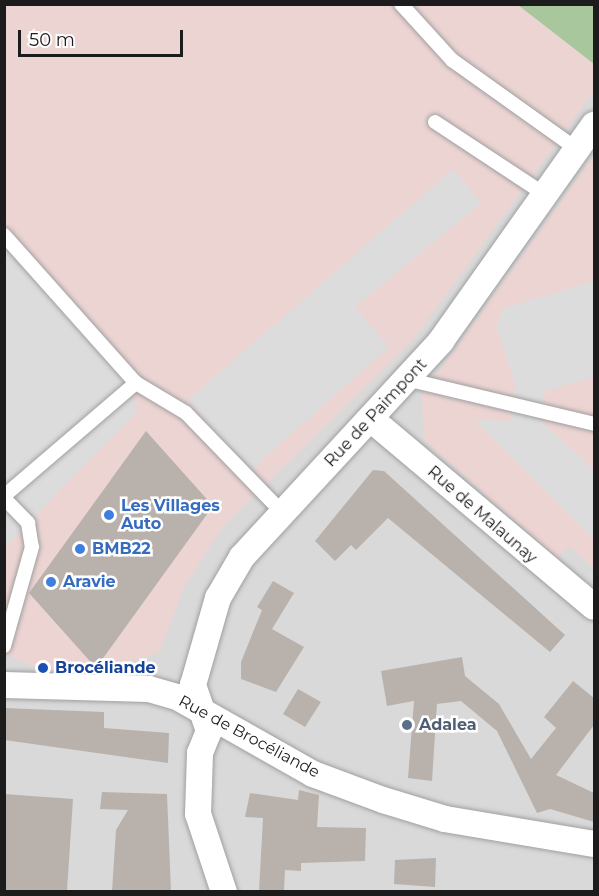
<!DOCTYPE html>
<meta charset="utf-8">
<style>
body{margin:0}
#map{position:relative;width:599px;height:896px;overflow:hidden;background:#ece9e3;font-family:Montserrat,sans-serif}
div>[style]{position:absolute}
.residential>*{inset:0;background:#dad9d9}
.commercial>*{inset:0;background:#ecd4d3}
.forest>*{inset:0;background:#a9c79c}
.parking>*{inset:0;background:#dcdcdc}
.building>*{inset:0;background:#b9b2ac}
.roads{filter:drop-shadow(0 0 2px #a0a0a0) drop-shadow(0 0 2px #a0a0a0)}
.service>*{height:14px;margin:-7px;padding:0 7px;transform-origin:7px;border-radius:7px;background:#fff}
.minor>*{height:26px;margin:-13px;padding:0 13px;transform-origin:13px;border-radius:13px;background:#fff}
.dots>*{width:16px;height:16px;translate:-50% -50%;box-sizing:border-box;border:3px solid #fff;border-radius:50%}
span{translate:-50% -50%;white-space:nowrap;text-align:center;line-height:1.15;-webkit-text-stroke:5px #fff;paint-order:stroke}
.street-label{font-size:16px;color:#1c1c1c}
.shop-label{font-size:16px;color:#366cbe;font-weight:700}
.left{translate:0 -50%;text-align:left}
.transit-label{font-size:16px;color:#164399;font-weight:700}
.service-label{font-size:16px;color:#4e5e75;font-weight:700}
.frame{position:absolute;inset:0;border:6px solid #1c1c1c;pointer-events:none}
.scale{position:absolute;left:18px;top:30px;width:165px;height:27px;box-sizing:border-box;border:3px solid #1c1c1c;border-top:0;padding-left:8px;font-size:18px;line-height:21px;white-space:nowrap;color:#1c1c1c;-webkit-text-stroke:4px #fff;paint-order:stroke}
</style>
<div id="map">
<div class="residential">
<i style="clip-path:polygon(5px 5px,594px 5px,594px 891px,5px 892px)"></i>
</div>
<div class="commercial">
<i style="clip-path:polygon(5px 5px,518px 5px,594px 64px,594px 91px,415px 337px,222px 528px,185px 585px,159px 653px,122px 664px,117px 675px,46px 671px,5px 654px)"></i>
<i style="clip-path:polygon(594px 155px,594px 569px,569px 546px,557px 558px,424px 440px,422px 395px)"></i>
</div>
<div class="forest">
<i style="clip-path:polygon(518px 5px,594px 5px,594px 64px)"></i>
</div>
<div class="parking">
<i style="clip-path:polygon(453px 169px,481px 203px,355px 307px,389px 347px,251px 470px,188px 400px)"></i>
<i style="clip-path:polygon(5px 245px,127px 379px,138px 411px,5px 547px)"></i>
<i style="clip-path:polygon(594px 281px,594px 377px,544px 391px,538px 419px,594px 470px,594px 539px,474px 419px,512px 421px,515px 385px,496px 326px,504px 308px)"></i>
</div>
<div class="building">
<i style="clip-path:polygon(146px 431px,213px 506px,96px 668px,29px 593px)"></i>
<i style="clip-path:polygon(373px 470px,384px 471px,565px 635px,550px 652px,388px 518px,356px 550px,351px 545px,335px 561px,315px 541px)"></i>
<i style="clip-path:polygon(273px 581px,294px 593px,272px 629px,304px 647px,276px 692px,241px 679px,241px 662px,262px 610px,257px 607px)"></i>
<i style="clip-path:polygon(462px 657px,465px 676px,499px 704px,531px 759px,556px 728px,544px 717px,573px 681px,594px 698px,594px 725px,556px 775px,594px 793px,594px 822px,550px 809px,537px 813px,497px 731px,461px 701px,437px 704px,432px 781px,408px 778px,414px 701px,387px 706px,381px 671px)"></i>
<i style="clip-path:polygon(298px 689px,321px 702px,305px 727px,283px 714px)"></i>
<i style="clip-path:polygon(4px 708px,104px 712px,104px 728px,169px 733px,168px 763px,4px 740px)"></i>
<i style="clip-path:polygon(299px 790px,319px 795px,317px 827px,366px 828px,365px 861px,301px 863px,301px 871px,285px 870px,284px 891px,259px 891px,263px 818px,245px 817px,250px 793px,298px 800px)"></i>
<i style="clip-path:polygon(102px 792px,167px 794px,171px 891px,112px 891px,116px 830px,128px 810px,100px 809px)"></i>
<i style="clip-path:polygon(4px 794px,73px 799px,67px 891px,4px 891px)"></i>
<i style="clip-path:polygon(436px 858px,435px 887px,394px 884px,395px 860px)"></i>
</div>
<div class="roads">
<div class="service">
<i style="left:401px;top:4px;width:76px;rotate:47.7deg"></i>
<i style="left:452px;top:60px;width:153px;rotate:35.5deg"></i>
<i style="left:435px;top:122px;width:131px;rotate:33.4deg"></i>
<i style="left:4px;top:235px;width:198px;rotate:48.3deg"></i>
<i style="left:136px;top:383px;width:58px;rotate:31deg"></i>
<i style="left:186px;top:413px;width:139px;rotate:45.9deg"></i>
<i style="left:410px;top:380px;width:189px;rotate:13.4deg"></i>
<i style="left:4px;top:496px;width:174px;rotate:-40.6deg"></i>
<i style="left:4px;top:498px;width:35px;rotate:46deg"></i>
<i style="left:28px;top:523px;width:24px;rotate:81deg"></i>
<i style="left:32px;top:547px;width:103px;rotate:105.8deg"></i>
</div>
<div class="minor">
<i style="left:372px;top:420px;width:290px;rotate:40.1deg"></i>
<i style="left:4px;top:685px;width:145px;rotate:1.6deg"></i>
<i style="left:149px;top:689px;width:29px;rotate:16deg"></i>
<i style="left:177px;top:697px;width:156px;rotate:29.5deg"></i>
<i style="left:313px;top:774px;width:75px;rotate:20.4deg"></i>
<i style="left:383px;top:800px;width:65px;rotate:17deg"></i>
<i style="left:445px;top:819px;width:151px;rotate:9.5deg"></i>
<i style="left:224px;top:892px;width:82px;rotate:-108.4deg"></i>
<i style="left:198px;top:814px;width:61px;rotate:-88.1deg"></i>
<i style="left:200px;top:753px;width:24px;rotate:-68deg"></i>
<i style="left:209px;top:731px;width:49px;rotate:-109.2deg"></i>
<i style="left:193px;top:685px;width:91px;rotate:-74deg"></i>
<i style="left:218px;top:598px;width:48px;rotate:-59.7deg"></i>
<i style="left:242px;top:557px;width:294px;rotate:-47.3deg"></i>
<i style="left:441px;top:341px;width:265px;rotate:-54.7deg"></i>
</div>
</div>
<div class="dots">
<i style="left:109px;top:515px;background:#3f7fe0"></i>
<i style="left:80px;top:549px;background:#3f7fe0"></i>
<i style="left:51px;top:582px;background:#3f7fe0"></i>
<i style="left:43px;top:668px;background:#1a4fb4"></i>
<i style="left:407px;top:725px;background:#5c6f8a"></i>
</div>
<div class="street-label">
<span style="left:376px;top:413px;rotate:-47deg">Rue de Paimpont</span>
<span style="left:482px;top:515px;rotate:41deg">Rue de Malaunay</span>
<span style="left:249px;top:737px;rotate:28deg">Rue de Brocéliande</span>
</div>
<div class="shop-label">
<span class="left" style="left:121px;top:515px">Les Villages<br>Auto</span>
<span class="left" style="left:92px;top:549px">BMB22</span>
<span class="left" style="left:63px;top:582px">Aravie</span>
</div>
<div class="transit-label">
<span class="left" style="left:55px;top:668px">Brocéliande</span>
</div>
<div class="service-label">
<span class="left" style="left:419px;top:725px">Adalea</span>
</div>
<div class="frame"></div>
<div class="scale">50 m</div>
</div>
